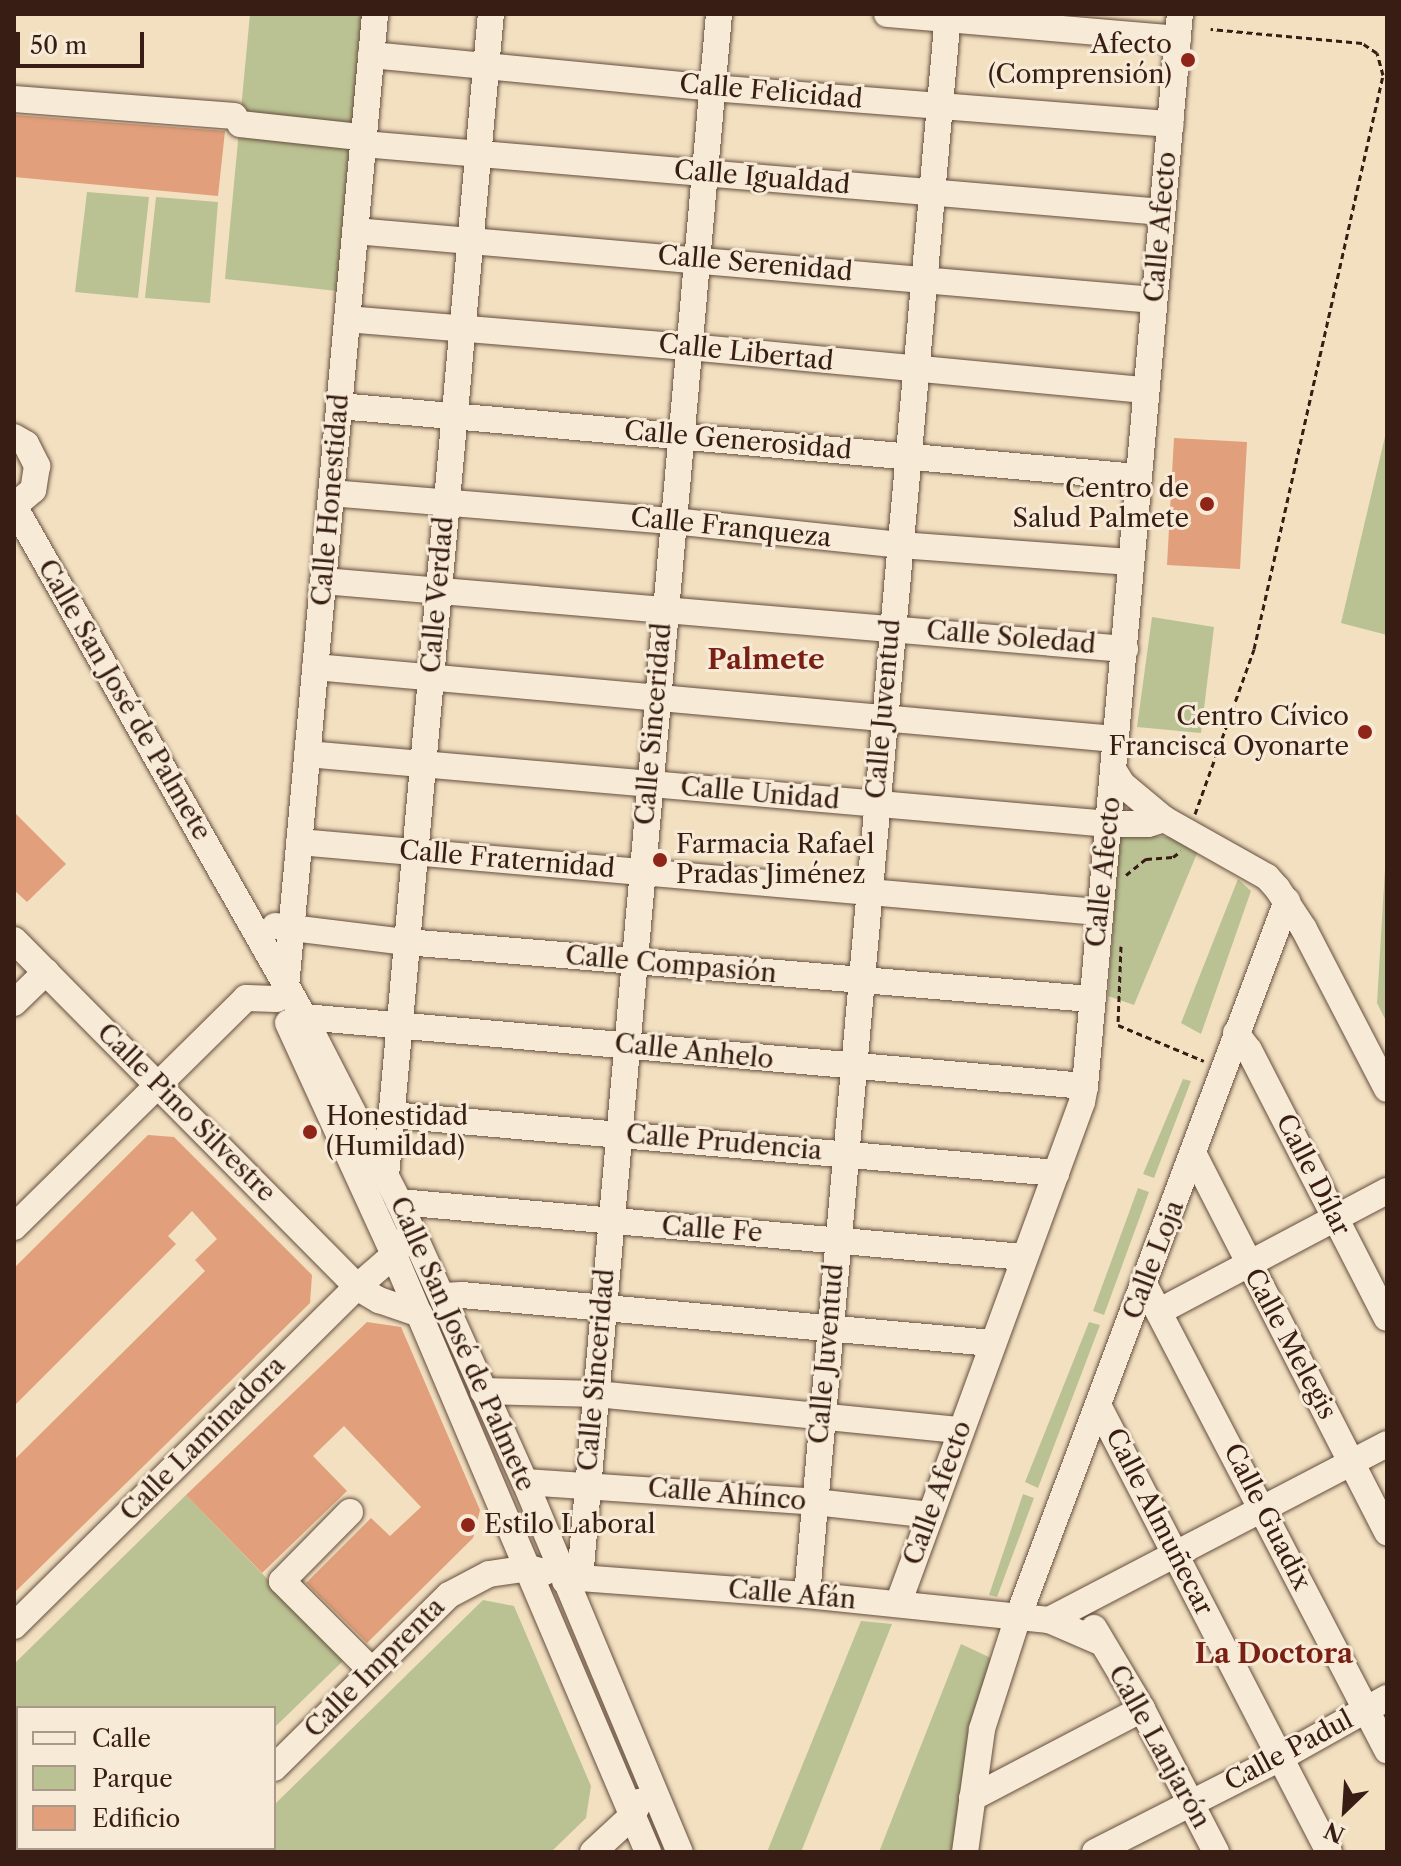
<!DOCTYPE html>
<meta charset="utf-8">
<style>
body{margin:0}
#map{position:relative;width:1401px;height:1866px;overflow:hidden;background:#f2e0c1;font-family:"Libre Caslon Text",serif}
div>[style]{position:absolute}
.green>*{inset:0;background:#bac293}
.building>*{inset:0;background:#e19f7b}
.path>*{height:3px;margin-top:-1.5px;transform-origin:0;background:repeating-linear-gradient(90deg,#371d13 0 6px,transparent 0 10px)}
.roads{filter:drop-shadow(0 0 2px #664e3e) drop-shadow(0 0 2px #664e3e)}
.minor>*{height:26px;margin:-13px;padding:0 13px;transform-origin:13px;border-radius:13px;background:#f7ebd7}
.dots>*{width:22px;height:22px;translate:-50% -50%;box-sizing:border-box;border:4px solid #f7ebd7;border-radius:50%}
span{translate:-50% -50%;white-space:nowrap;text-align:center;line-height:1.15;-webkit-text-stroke:6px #f7ebd7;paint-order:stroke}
.poi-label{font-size:26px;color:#371d13}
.right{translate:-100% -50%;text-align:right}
.left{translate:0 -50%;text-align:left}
.street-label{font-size:26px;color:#371d13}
.neighbourhood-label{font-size:28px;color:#7a1f14;font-weight:700}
.frame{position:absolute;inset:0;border:16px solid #371d13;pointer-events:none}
.legend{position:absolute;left:16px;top:1706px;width:260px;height:144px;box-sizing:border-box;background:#f7ebd7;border:2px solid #aa9989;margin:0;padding:10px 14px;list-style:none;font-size:24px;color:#371d13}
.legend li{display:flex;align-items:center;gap:16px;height:40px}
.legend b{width:40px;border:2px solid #aa9989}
.north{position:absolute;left:1305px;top:1770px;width:80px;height:80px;-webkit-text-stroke:6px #f7ebd7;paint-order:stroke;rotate:205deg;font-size:22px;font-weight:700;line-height:32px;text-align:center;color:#371d13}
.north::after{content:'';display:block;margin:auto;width:28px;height:36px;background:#371d13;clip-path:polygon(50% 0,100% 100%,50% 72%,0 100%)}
.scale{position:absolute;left:16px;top:32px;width:128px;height:36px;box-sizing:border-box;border:4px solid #371d13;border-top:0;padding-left:10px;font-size:24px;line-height:28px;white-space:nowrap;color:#371d13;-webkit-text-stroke:6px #f7ebd7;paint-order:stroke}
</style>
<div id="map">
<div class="green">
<i style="clip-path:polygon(250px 14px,363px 14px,337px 291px,225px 279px)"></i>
<i style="clip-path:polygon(87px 192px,149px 197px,138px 298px,75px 292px)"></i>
<i style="clip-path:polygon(156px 197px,218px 202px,210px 303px,145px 298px)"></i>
<i style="clip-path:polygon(1387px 428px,1387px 635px,1341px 623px)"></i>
<i style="clip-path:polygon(1152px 617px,1214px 627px,1201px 733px,1137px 727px)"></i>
<i style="clip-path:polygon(1120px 834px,1203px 839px,1134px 1005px,1108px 996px)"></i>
<i style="clip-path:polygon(1387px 835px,1387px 1023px,1377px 1003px)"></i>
<i style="clip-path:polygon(1238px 879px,1251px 891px,1201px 1034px,1181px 1023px)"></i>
<i style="clip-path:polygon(1183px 1079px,1191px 1081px,1154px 1178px,1143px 1174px)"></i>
<i style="clip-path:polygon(1138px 1188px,1149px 1192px,1104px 1315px,1093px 1311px)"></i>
<i style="clip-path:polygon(1089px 1322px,1100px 1325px,1038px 1488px,1025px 1482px)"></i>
<i style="clip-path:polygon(1023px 1494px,1034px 1498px,997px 1597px,989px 1595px)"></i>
<i style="clip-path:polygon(186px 1495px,345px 1659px,274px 1728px,274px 1708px,18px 1708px,18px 1848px,152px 1848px,148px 1852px,14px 1852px,14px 1664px)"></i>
<i style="clip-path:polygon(483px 1600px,514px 1606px,591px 1786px,586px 1818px,551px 1852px,226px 1852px,230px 1848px,274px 1848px,274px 1805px)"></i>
<i style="clip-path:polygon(861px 1621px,892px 1624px,801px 1852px,767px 1852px)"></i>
<i style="clip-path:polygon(961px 1644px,991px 1658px,953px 1852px,879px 1852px)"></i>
</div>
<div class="building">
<i style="clip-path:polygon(14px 115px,225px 131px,218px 196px,14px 177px)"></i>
<i style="clip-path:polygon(1174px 438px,1247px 442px,1240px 569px,1167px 565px)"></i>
<i style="clip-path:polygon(14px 812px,66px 864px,27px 902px,14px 890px)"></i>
<i style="clip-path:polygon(148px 1135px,174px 1137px,312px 1275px,310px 1303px,14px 1593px,14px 1460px,205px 1271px,195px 1260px,217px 1239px,192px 1211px,168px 1236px,176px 1244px,14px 1406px,14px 1268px)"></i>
<i style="clip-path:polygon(367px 1322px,401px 1327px,480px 1510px,473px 1538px,367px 1643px,306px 1583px,371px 1518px,390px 1536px,421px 1507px,344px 1426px,313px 1456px,347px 1491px,262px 1573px,186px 1495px)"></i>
</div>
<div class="path">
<i style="left:1195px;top:814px;width:175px;rotate:-70.3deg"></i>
<i style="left:1254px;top:649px;width:588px;rotate:-77.33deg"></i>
<i style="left:1383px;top:75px;width:23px;rotate:-105deg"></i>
<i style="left:1377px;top:53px;width:18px;rotate:-146deg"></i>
<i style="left:1362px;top:43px;width:152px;rotate:-174.7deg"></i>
<i style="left:1126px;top:875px;width:26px;rotate:-39deg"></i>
<i style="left:1146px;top:859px;width:27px;rotate:-4deg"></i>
<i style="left:1173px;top:857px;width:10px;rotate:-37deg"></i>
<i style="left:1121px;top:946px;width:79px;rotate:92.2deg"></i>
<i style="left:1118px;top:1025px;width:93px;rotate:22.7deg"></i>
</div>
<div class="roads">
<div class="minor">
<i style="left:887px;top:14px;width:292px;rotate:4.9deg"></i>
<i style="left:371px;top:55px;width:343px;rotate:5.5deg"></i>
<i style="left:712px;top:88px;width:460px;rotate:4.5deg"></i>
<i style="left:14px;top:99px;width:221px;rotate:4.4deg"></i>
<i style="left:240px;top:124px;width:111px;rotate:6.2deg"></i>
<i style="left:363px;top:144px;width:802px;rotate:4.86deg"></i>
<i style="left:355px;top:231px;width:802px;rotate:4.94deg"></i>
<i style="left:347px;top:319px;width:343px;rotate:4.7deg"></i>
<i style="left:689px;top:347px;width:458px;rotate:5.4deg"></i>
<i style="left:339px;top:406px;width:801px;rotate:5.08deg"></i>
<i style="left:14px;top:437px;width:14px;rotate:30deg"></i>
<i style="left:26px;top:444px;width:25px;rotate:63deg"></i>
<i style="left:37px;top:466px;width:24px;rotate:99deg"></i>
<i style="left:33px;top:490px;width:25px;rotate:140deg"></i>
<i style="left:331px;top:493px;width:343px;rotate:4.7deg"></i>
<i style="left:673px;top:521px;width:228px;rotate:6deg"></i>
<i style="left:900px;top:545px;width:231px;rotate:4.2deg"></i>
<i style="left:14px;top:506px;width:588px;rotate:60.42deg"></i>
<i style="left:304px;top:1017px;width:208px;rotate:62.8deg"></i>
<i style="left:399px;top:1202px;width:307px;rotate:65.8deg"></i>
<i style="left:525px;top:1482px;width:401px;rotate:67.3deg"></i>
<i style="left:323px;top:581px;width:805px;rotate:4.85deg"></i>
<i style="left:315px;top:667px;width:803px;rotate:5.14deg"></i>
<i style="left:307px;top:754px;width:805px;rotate:4.99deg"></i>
<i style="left:1109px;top:824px;width:39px"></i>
<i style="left:1148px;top:824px;width:17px;rotate:-17deg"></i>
<i style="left:1114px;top:771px;width:15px;rotate:58deg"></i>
<i style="left:1122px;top:784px;width:55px;rotate:39.8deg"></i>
<i style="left:1164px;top:819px;width:118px;rotate:29.4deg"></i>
<i style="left:1267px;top:877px;width:15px;rotate:48deg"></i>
<i style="left:1277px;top:888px;width:49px;rotate:56.6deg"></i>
<i style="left:1304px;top:929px;width:180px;rotate:62.6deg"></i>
<i style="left:299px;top:842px;width:802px;rotate:5.01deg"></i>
<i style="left:275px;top:926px;width:132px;rotate:7deg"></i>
<i style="left:406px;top:942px;width:687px;rotate:4.76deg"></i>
<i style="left:14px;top:940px;width:488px;rotate:45.3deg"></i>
<i style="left:357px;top:1287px;width:26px;rotate:31deg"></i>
<i style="left:379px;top:1300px;width:43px;rotate:18.9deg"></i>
<i style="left:286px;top:987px;width:977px;rotate:-84.77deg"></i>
<i style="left:14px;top:1003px;width:45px;rotate:-44.1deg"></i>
<i style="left:304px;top:1017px;width:784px;rotate:5.05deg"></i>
<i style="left:288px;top:1023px;width:255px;rotate:65.4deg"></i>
<i style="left:394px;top:1255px;width:649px;rotate:66.95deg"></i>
<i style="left:1236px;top:1033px;width:21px;rotate:53deg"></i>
<i style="left:1249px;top:1050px;width:301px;rotate:62.8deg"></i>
<i style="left:391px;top:1115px;width:668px;rotate:4.98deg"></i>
<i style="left:1194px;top:1155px;width:424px;rotate:62.9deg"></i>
<i style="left:386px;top:1176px;width:1167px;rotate:-84.84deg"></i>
<i style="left:399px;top:1202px;width:627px;rotate:5.03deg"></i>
<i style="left:14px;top:1227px;width:326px;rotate:-44.6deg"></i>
<i style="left:246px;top:998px;width:31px;rotate:2deg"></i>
<i style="left:1144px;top:1284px;width:526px;rotate:62.46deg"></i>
<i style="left:443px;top:1296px;width:19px;rotate:-3deg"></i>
<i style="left:462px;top:1295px;width:531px;rotate:5.18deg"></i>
<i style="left:1160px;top:1311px;width:257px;rotate:-27.9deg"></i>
<i style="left:483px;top:1391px;width:114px;rotate:1.5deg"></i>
<i style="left:597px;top:1394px;width:365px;rotate:5.7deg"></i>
<i style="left:1098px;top:1405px;width:503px;rotate:62.67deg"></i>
<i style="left:525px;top:1482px;width:291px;rotate:3.9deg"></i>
<i style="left:815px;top:1502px;width:116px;rotate:6.4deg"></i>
<i style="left:350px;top:1512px;width:97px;rotate:134.6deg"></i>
<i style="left:282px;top:1581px;width:127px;rotate:45deg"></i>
<i style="left:580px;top:1578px;width:1570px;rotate:-84.92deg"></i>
<i style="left:565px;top:1581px;width:15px;rotate:-11deg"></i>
<i style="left:580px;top:1578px;width:228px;rotate:4.3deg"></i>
<i style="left:807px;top:1595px;width:243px;rotate:5.9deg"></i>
<i style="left:1049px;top:1620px;width:56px;rotate:23.3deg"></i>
<i style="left:807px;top:1595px;width:1587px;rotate:-84.9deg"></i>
<i style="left:898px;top:1604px;width:535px;rotate:-69.87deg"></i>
<i style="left:1082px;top:1102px;width:16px;rotate:-79deg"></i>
<i style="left:1085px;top:1086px;width:1076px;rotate:-84.94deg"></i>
<i style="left:1049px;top:1620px;width:381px;rotate:-27.5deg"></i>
<i style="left:14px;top:1626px;width:482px;rotate:-44.7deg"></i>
<i style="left:357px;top:1287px;width:49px;rotate:-40.9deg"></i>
<i style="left:394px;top:1255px;width:17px;rotate:-57deg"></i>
<i style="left:1094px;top:1628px;width:94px;rotate:59.3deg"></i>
<i style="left:1142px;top:1709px;width:161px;rotate:62.6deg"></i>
<i style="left:274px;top:1768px;width:246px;rotate:-44.7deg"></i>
<i style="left:449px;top:1595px;width:45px;rotate:-27.7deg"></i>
<i style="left:489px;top:1574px;width:40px;rotate:-8.5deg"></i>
<i style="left:529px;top:1568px;width:16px;rotate:15deg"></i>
<i style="left:972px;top:1798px;width:192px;rotate:-27.6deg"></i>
<i style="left:189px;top:1852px;width:6px;rotate:-45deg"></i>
<i style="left:593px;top:1852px;width:53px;rotate:-42.7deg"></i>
<i style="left:632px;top:1816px;width:16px;rotate:-63deg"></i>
<i style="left:965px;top:1852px;width:124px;rotate:-82.1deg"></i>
<i style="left:982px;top:1729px;width:118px;rotate:-72.2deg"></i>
<i style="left:1018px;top:1617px;width:765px;rotate:-69.41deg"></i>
<i style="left:1095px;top:1852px;width:208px;rotate:-26.9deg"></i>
<i style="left:1280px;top:1758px;width:123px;rotate:-29.3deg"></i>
</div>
</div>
<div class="dots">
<i style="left:1188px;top:60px;background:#8f2418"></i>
<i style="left:1207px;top:504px;background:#8f2418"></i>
<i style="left:1365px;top:732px;background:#8f2418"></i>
<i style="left:660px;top:860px;background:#8f2418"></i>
<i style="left:310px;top:1132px;background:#8f2418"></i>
<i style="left:468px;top:1525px;background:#8f2418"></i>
</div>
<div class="poi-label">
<span class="right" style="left:1172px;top:60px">Afecto<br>(Comprensión)</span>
<span class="right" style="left:1189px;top:504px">Centro de<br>Salud Palmete</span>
<span class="right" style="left:1349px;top:732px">Centro Cívico<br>Francisca Oyonarte</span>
<span class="left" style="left:676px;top:860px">Farmacia Rafael<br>Pradas Jiménez</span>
<span class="left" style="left:326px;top:1132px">Honestidad<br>(Humildad)</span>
<span class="left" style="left:484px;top:1525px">Estilo Laboral</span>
</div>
<div class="street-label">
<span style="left:771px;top:92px;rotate:5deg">Calle Felicidad</span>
<span style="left:762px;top:178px;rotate:5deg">Calle Igualdad</span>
<span style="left:1161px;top:227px;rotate:-85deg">Calle Afecto</span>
<span style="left:755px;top:264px;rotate:5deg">Calle Serenidad</span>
<span style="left:746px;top:353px;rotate:6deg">Calle Libertad</span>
<span style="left:738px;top:441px;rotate:5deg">Calle Generosidad</span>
<span style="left:331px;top:500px;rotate:-85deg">Calle Honestidad</span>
<span style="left:731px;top:528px;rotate:6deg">Calle Franqueza</span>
<span style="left:438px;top:595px;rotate:-85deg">Calle Verdad</span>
<span style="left:1011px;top:638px;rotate:5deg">Calle Soledad</span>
<span style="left:124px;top:700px;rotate:60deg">Calle San José de Palmete</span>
<span style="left:884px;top:709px;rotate:-85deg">Calle Juventud</span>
<span style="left:654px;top:724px;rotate:-85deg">Calle Sinceridad</span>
<span style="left:760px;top:794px;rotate:5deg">Calle Unidad</span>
<span style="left:507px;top:860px;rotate:5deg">Calle Fraternidad</span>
<span style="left:1104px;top:872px;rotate:-84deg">Calle Afecto</span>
<span style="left:671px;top:965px;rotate:5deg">Calle Compasión</span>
<span style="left:694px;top:1052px;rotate:6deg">Calle Anhelo</span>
<span style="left:186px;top:1113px;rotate:45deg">Calle Pino Silvestre</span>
<span style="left:724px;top:1143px;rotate:5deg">Calle Prudencia</span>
<span style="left:1313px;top:1175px;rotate:63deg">Calle Dílar</span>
<span style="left:712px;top:1230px;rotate:4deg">Calle Fe</span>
<span style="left:1154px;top:1260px;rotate:-69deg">Calle Loja</span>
<span style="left:462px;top:1344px;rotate:66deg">Calle San José de Palmete</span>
<span style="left:1290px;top:1344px;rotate:62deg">Calle Melegis</span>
<span style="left:827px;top:1354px;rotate:-85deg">Calle Juventud</span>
<span style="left:597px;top:1370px;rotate:-85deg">Calle Sinceridad</span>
<span style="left:203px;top:1439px;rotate:-45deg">Calle Laminadora</span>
<span style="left:938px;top:1493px;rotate:-70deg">Calle Afecto</span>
<span style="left:727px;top:1495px;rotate:5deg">Calle Ahínco</span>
<span style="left:1267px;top:1517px;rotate:63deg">Calle Guadix</span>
<span style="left:1159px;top:1522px;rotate:63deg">Calle Almuñecar</span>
<span style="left:792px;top:1595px;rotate:5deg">Calle Afán</span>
<span style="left:375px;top:1668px;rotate:-45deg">Calle Imprenta</span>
<span style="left:1159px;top:1747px;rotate:61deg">Calle Lanjarón</span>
<span style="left:1289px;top:1751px;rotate:-28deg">Calle Padul</span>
</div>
<div class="neighbourhood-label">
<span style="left:766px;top:659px">Palmete</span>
<span style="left:1274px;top:1653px">La Doctora</span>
</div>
<div class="frame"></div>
<ul class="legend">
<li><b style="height:10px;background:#f7ebd7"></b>Calle</li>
<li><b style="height:22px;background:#bac293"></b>Parque</li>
<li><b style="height:22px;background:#e19f7b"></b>Edificio</li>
</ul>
<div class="north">N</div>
<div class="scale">50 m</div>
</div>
